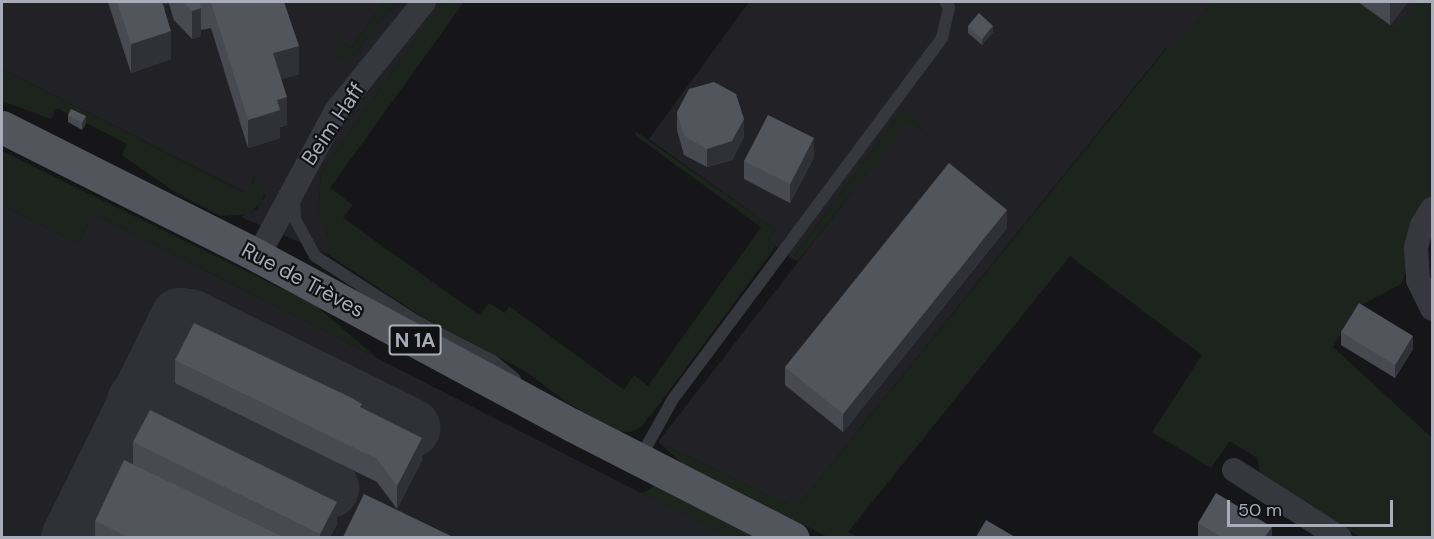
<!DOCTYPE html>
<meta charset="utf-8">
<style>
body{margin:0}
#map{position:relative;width:1434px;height:539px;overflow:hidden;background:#161619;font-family:"DM Sans",sans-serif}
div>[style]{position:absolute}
.built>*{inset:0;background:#222226}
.green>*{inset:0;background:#1c241d}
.taxiway>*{height:60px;margin:-30px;padding:0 30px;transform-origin:30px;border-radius:30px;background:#303136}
.service>*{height:12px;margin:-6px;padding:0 6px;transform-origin:6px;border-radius:6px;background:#37383e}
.minor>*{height:24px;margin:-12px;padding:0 12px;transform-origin:12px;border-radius:12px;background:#37383e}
.primary>*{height:33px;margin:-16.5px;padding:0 16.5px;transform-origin:16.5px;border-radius:16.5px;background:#53555d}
.wall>*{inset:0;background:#494a51}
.shaded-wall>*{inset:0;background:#303136}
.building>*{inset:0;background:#53555c}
span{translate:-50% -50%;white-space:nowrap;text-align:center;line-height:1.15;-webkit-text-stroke:4.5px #111114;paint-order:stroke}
.shield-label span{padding:2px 4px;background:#111114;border:2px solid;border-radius:4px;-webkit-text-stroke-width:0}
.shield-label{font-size:20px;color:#a8adb9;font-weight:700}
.street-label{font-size:21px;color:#a8adb9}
.frame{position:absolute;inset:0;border:3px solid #a8adb9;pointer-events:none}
.scale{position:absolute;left:1227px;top:500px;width:166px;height:27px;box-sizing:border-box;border:3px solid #a8adb9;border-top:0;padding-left:8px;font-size:18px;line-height:21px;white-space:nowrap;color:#a8adb9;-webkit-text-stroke:4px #111114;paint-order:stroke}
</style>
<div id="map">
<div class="built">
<i style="clip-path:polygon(2px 2px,384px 2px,351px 48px,337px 39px,350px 62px,385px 14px,403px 2px,442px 2px,321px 172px,318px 213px,330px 241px,329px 255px,241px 217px,257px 209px,265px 196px,254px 177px,247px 193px,2px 69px)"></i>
<i style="clip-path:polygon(749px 2px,1213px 2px,1173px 49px,1166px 48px,796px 508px,658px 442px,907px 122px,930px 136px,903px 109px,792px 259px,768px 240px,776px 230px,649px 139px)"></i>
<i style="clip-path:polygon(1357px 2px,1418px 2px,1398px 31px)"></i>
<i style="clip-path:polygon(2px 205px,78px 244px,93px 213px,727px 537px,2px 537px)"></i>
</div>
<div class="green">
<i style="clip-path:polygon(384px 2px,403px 2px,385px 14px,350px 62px,340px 60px,335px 51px,337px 38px,351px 48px)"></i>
<i style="clip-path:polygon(442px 2px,464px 2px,330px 188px,353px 205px,343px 218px,479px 315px,489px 303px,505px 313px,509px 306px,624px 390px,634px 375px,648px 386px,761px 227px,636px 136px,635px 131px,776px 230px,768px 240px,776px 246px,661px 402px,641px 427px,630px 432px,615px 431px,568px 403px,525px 371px,419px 315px,329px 255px,330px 241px,318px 213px,321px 172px)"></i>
<i style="clip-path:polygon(1213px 2px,1357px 2px,1397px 30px,1418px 2px,1432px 2px,1432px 209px,1401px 284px,1356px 308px,1333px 347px,1432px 438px,1432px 537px,1360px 537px,1261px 476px,1257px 458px,1230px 441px,1211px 468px,1152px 432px,1202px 355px,1070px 256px,848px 532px,858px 537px,828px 537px,683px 464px,658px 442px,796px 508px,1167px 48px,1173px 48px)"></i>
<i style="clip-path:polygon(2px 69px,246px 193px,255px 177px,265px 190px,262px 202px,249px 214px,221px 216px,176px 193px,122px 155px,127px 144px,57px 108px,51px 119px,2px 101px)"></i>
<i style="clip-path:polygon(903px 109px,933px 138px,907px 123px,798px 261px,792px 259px)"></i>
<i style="clip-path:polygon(2px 151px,315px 305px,377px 358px,93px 213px,78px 244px,2px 205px)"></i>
<i style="clip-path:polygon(657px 484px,763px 537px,727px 537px,641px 494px)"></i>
</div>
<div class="taxiway">
<i style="left:137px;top:401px;width:12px;rotate:-9deg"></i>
<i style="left:149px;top:399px;width:201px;rotate:26.3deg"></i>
<i style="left:71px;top:538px;width:246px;rotate:-63.6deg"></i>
<i style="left:180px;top:318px;width:10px;rotate:6deg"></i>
<i style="left:190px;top:319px;width:246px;rotate:26.3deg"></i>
</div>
<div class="service">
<i style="left:294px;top:198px;width:21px;rotate:87deg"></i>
<i style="left:295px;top:219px;width:42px;rotate:61.6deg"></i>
<i style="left:315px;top:256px;width:120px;rotate:32.8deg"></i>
<i style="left:416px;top:321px;width:87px;rotate:27.5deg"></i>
<i style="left:493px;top:361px;width:28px;rotate:39deg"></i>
<i style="left:640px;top:458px;width:68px;rotate:-60.8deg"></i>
<i style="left:673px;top:399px;width:450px;rotate:-53.3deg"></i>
<i style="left:942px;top:38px;width:31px;rotate:-77deg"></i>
<i style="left:949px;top:8px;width:7px;rotate:-117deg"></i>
</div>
<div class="minor">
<i style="left:1432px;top:209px;width:19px;rotate:122deg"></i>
<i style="left:1422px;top:225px;width:24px;rotate:105deg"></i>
<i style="left:1416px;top:248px;width:32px;rotate:86deg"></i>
<i style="left:1418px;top:280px;width:32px;rotate:64deg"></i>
<i style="left:258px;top:256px;width:165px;rotate:-61.7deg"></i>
<i style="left:336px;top:111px;width:140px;rotate:-51.1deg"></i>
<i style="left:1234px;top:470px;width:126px;rotate:32.7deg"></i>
</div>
<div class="primary">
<i style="left:2px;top:127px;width:287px;rotate:26.7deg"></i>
<i style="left:258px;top:256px;width:357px;rotate:28.3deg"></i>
<i style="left:572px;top:425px;width:248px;rotate:27.1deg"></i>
</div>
<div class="wall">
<i style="clip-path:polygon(108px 2px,284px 2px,299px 74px,281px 79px,287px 125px,280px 127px,280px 138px,248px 148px,211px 28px,201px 30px,201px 36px,192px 39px,174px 20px,169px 4px,164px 5px,171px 59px,131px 73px)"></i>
<i style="clip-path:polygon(1358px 2px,1408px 2px,1390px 25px)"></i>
<i style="clip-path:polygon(968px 26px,993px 32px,982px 45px,968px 33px)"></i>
<i style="clip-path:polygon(677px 112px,744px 137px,732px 160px,707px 167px,684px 155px,677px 130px)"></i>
<i style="clip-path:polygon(68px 115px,86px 123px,82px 130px,68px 122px)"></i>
<i style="clip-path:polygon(814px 157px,790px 203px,744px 179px,744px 161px)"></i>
<i style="clip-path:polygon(1007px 228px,843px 432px,785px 385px,785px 367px)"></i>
<i style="clip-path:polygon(1341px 332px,1413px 349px,1395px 378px,1341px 345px)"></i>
<i style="clip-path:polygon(175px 360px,362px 408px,422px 460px,397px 509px,377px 482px,175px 383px)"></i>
<i style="clip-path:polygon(133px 442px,337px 524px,330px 537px,95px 537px,95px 521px,133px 465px)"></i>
<i style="clip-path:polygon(1198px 523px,1272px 537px,1201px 537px,1198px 536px)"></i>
</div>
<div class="shaded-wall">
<i style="clip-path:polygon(155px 2px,169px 2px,169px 4px,155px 8px)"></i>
<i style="clip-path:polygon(1391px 2px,1408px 2px,1390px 25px,1390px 3px)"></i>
<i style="clip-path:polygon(201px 8px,201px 36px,192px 39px,192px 11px)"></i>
<i style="clip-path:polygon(993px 26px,993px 32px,982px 45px,982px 39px)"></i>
<i style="clip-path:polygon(171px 31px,171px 59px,131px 73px,131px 44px)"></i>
<i style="clip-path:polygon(299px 46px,299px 74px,273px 82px,273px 53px)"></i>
<i style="clip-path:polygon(287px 97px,287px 125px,280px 127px,280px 138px,248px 148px,248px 120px,277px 100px)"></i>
<i style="clip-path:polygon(86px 116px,86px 123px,82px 130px,82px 123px)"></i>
<i style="clip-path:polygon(744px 119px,744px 137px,732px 160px,707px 167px,707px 149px)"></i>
<i style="clip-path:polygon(814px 138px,814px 157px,790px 203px,790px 184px)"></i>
<i style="clip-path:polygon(1007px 210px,1007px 228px,843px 432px,843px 414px)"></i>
<i style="clip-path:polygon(1413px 336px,1413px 349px,1395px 378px,1395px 365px)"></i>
<i style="clip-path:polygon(422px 438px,422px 460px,397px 509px,397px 486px)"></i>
<i style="clip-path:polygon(337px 502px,337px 524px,330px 537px,320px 537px,320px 534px)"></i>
<i style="clip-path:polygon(1272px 527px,1272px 537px,1265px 537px)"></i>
</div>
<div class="building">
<i style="clip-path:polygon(117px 2px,162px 2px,171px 31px,131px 44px)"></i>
<i style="clip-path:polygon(183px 2px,199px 2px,201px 8px,192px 11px)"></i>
<i style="clip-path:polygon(211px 2px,284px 2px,299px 46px,273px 53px,287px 97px,277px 100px,280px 110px,248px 120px)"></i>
<i style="clip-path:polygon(979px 13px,993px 26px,982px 39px,968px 26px)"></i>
<i style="clip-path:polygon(714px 82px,736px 94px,744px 119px,732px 141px,707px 149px,684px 136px,677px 112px,689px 89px)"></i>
<i style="clip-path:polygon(71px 109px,86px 116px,82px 123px,68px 115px)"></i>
<i style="clip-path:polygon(768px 115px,814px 138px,790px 184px,744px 161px)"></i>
<i style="clip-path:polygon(949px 163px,1007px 210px,843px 414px,785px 367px)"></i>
<i style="clip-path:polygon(1359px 303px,1413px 336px,1395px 365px,1341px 332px)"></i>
<i style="clip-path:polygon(194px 323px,352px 398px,362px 404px,360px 407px,422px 438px,397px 486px,377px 459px,175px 360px)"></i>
<i style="clip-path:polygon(150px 410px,337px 502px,320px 534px,133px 442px)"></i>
<i style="clip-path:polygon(124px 460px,283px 537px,128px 537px,95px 521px)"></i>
<i style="clip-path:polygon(1216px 493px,1272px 527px,1265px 537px,1221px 537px,1198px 523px)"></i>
<i style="clip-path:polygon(364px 494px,453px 537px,343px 537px)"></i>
<i style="clip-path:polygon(986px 520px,1015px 537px,976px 537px)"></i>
</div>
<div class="shield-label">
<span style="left:415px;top:340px">N 1A</span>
</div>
<div class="street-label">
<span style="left:333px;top:124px;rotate:-56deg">Beim Haff</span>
<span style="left:303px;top:280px;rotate:28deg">Rue de Trèves</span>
</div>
<div class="frame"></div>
<div class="scale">50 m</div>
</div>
